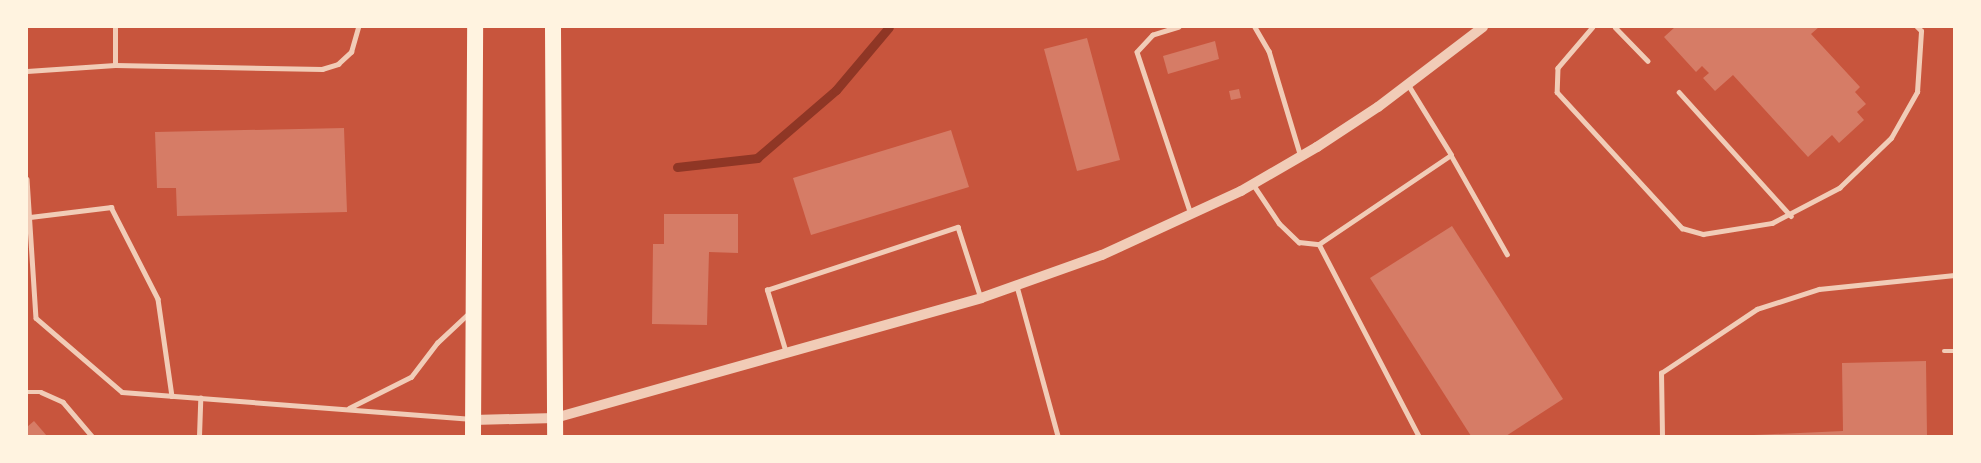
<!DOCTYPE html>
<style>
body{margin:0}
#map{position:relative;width:1981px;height:463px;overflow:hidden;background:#c8553d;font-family:Figtree,sans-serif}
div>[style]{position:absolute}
.stream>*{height:9px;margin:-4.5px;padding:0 4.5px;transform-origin:4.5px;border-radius:4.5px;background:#8f3625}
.building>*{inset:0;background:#d67c66}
.service>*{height:4.5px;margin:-2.25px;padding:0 2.25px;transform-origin:2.25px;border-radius:2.25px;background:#f1ccb7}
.tertiary>*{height:10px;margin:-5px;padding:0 5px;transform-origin:5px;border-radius:5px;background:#f1ccb7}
.trunk>*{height:16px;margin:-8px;padding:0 8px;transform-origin:8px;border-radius:8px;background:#fff3e0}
span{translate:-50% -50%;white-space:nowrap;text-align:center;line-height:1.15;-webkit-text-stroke:6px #fff3e0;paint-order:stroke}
.frame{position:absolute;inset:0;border:28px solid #fff3e0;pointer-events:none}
</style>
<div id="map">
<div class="stream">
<i style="left:677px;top:167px;width:81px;rotate:-6.4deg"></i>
<i style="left:757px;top:158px;width:104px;rotate:-40.7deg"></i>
<i style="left:836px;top:90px;width:82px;rotate:-49.9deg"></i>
</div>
<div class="building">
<i style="clip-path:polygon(1675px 27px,1819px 27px,1811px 34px,1860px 87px,1855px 92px,1866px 104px,1857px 112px,1864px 120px,1839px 143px,1832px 135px,1808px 157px,1733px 75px,1715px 91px,1703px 78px,1709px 73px,1702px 66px,1696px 72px,1664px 37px)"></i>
<i style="clip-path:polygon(1087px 38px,1120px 160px,1077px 171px,1044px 49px)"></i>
<i style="clip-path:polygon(1215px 41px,1219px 59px,1168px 74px,1163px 56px)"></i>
<i style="clip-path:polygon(1239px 89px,1241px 98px,1231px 100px,1229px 91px)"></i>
<i style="clip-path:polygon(344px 128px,347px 212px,177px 216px,176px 188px,157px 188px,155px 132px)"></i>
<i style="clip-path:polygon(951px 130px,969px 187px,811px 235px,793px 178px)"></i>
<i style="clip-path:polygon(664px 214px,738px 214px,738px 253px,709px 252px,707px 325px,652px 324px,653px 244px,664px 244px)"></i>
<i style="clip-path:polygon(1452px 226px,1563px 399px,1506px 436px,1471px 436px,1370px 278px)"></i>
<i style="clip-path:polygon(1926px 361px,1927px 436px,1732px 436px,1843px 431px,1842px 363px)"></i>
<i style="clip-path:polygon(34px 421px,47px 436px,27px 436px,27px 427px)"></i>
</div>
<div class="service">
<i style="left:1179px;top:27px;width:27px;rotate:163deg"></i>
<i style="left:1153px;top:35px;width:23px;rotate:133deg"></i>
<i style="left:1137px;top:52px;width:171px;rotate:71.6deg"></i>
<i style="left:1255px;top:27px;width:28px;rotate:60deg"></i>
<i style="left:1269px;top:51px;width:111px;rotate:73.2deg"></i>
<i style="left:1593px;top:27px;width:54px;rotate:130.5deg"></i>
<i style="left:1558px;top:68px;width:24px;rotate:92deg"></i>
<i style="left:1557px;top:92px;width:185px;rotate:47.4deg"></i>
<i style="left:1682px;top:228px;width:22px;rotate:16deg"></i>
<i style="left:1703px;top:234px;width:70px;rotate:-9.1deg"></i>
<i style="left:1772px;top:223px;width:76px;rotate:-27.6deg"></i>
<i style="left:1839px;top:188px;width:72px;rotate:-43.9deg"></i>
<i style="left:1891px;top:138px;width:53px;rotate:-60.5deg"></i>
<i style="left:1917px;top:92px;width:61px;rotate:-86.2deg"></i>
<i style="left:1921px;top:31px;width:6px;rotate:-135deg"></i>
<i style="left:1615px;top:27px;width:47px;rotate:45.9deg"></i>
<i style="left:115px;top:65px;width:207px;rotate:1.1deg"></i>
<i style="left:322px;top:69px;width:17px;rotate:-17deg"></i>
<i style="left:338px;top:64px;width:18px;rotate:-43deg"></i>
<i style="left:351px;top:52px;width:26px;rotate:-74deg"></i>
<i style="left:27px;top:71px;width:88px;rotate:-3.9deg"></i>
<i style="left:115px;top:65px;width:38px;rotate:-90deg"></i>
<i style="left:1679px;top:92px;width:167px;rotate:47.9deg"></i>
<i style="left:1451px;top:155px;width:114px;rotate:60.5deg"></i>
<i style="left:27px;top:179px;width:139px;rotate:86.3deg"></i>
<i style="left:36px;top:318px;width:113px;rotate:40.7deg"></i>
<i style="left:122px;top:392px;width:348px;rotate:4.4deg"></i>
<i style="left:1253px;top:184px;width:47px;rotate:56.3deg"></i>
<i style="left:1279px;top:223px;width:28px;rotate:44deg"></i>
<i style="left:1299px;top:242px;width:20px;rotate:6deg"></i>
<i style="left:1319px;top:244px;width:159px;rotate:-34deg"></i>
<i style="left:1451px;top:155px;width:82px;rotate:-121.6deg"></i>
<i style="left:30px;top:217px;width:82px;rotate:-7deg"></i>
<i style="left:111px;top:207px;width:103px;rotate:62.9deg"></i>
<i style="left:158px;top:299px;width:98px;rotate:81.8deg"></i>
<i style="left:1319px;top:244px;width:216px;rotate:62.5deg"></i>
<i style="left:1017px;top:286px;width:156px;rotate:74.7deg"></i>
<i style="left:1944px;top:351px;width:10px"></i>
<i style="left:786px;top:353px;width:66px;rotate:-106.8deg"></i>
<i style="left:767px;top:290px;width:201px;rotate:-18.3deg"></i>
<i style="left:958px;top:227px;width:75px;rotate:72.1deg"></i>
<i style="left:27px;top:392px;width:14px"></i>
<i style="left:41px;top:392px;width:24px;rotate:24deg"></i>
<i style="left:63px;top:402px;width:45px;rotate:49.5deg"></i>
<i style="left:349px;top:408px;width:69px;rotate:-26.6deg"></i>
<i style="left:411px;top:377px;width:43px;rotate:-52.6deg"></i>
<i style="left:437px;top:343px;width:44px;rotate:-43.2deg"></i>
<i style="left:199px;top:436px;width:38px;rotate:-88deg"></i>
<i style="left:1662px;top:436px;width:63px;rotate:-90.9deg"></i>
<i style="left:1661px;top:373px;width:115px;rotate:-33.7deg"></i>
<i style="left:1757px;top:309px;width:65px;rotate:-17.9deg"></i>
<i style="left:1819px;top:289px;width:136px;rotate:-5.9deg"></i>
</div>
<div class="tertiary">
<i style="left:473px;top:420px;width:82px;rotate:-1.4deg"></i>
<i style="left:555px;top:418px;width:443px;rotate:-15.7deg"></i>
<i style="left:981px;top:298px;width:128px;rotate:-19.6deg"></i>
<i style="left:1102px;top:255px;width:153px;rotate:-24.7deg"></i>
<i style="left:1241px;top:191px;width:88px;rotate:-30.1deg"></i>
<i style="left:1317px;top:147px;width:73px;rotate:-33.3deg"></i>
<i style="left:1378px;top:107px;width:132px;rotate:-37.3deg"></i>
</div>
<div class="trunk">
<i style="left:553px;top:27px;width:409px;rotate:89.7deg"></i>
<i style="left:473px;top:436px;width:409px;rotate:-89.7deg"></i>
</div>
<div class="frame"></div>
</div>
